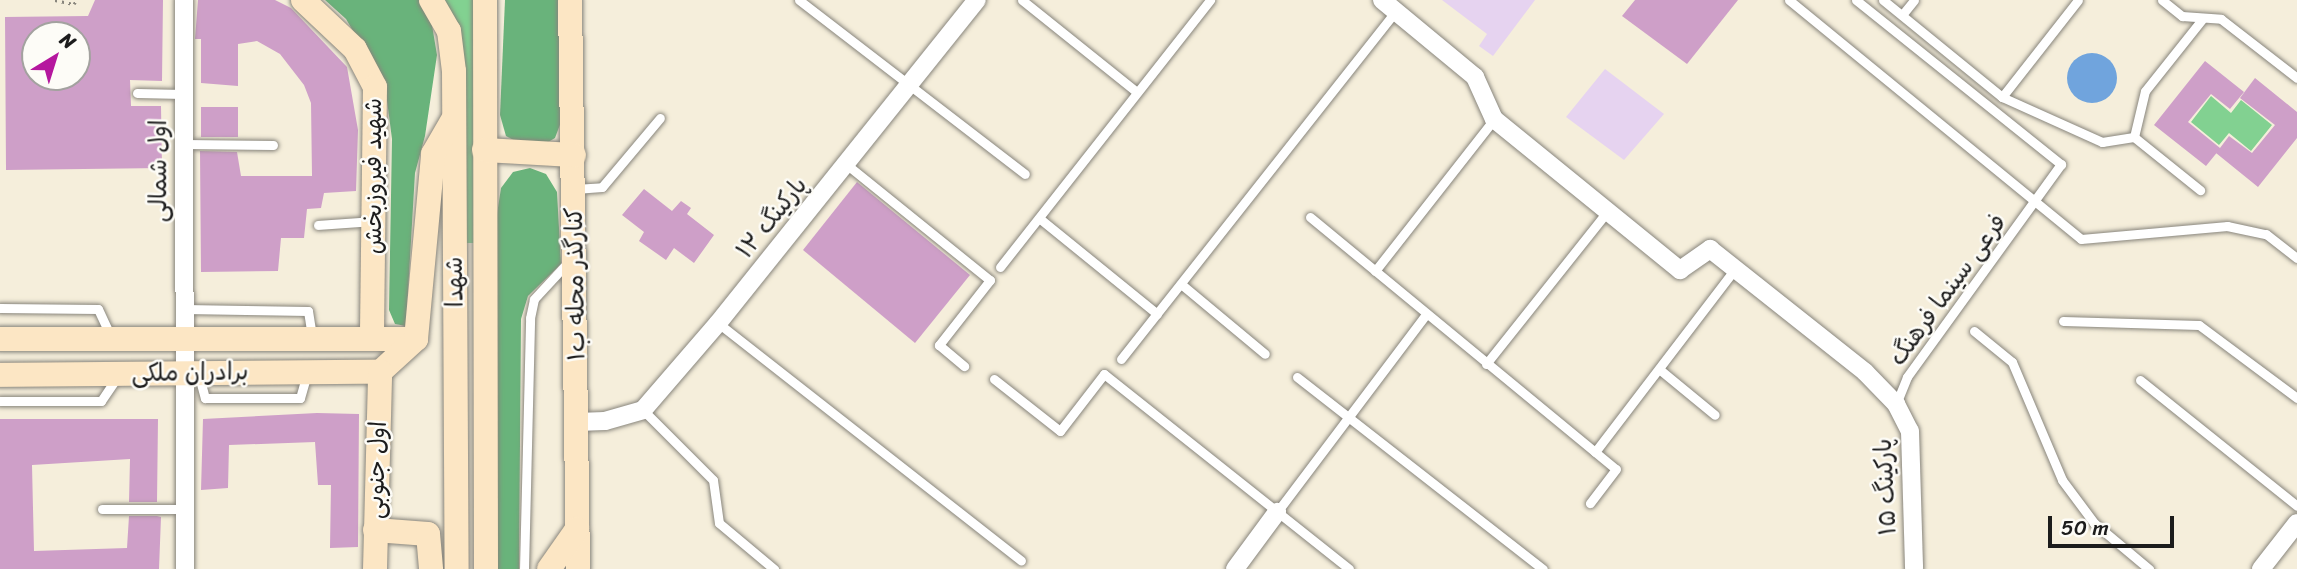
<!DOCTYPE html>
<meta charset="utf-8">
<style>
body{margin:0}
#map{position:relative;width:2297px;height:569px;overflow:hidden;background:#f5eedb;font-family:Sriracha,"Playpen Sans Arabic",sans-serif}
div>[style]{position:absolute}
.built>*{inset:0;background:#e6d3f0}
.green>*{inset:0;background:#82d191}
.forest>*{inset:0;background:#69b37b}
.water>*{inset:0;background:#70a4dd}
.round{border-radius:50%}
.building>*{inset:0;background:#ce9fc8}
.path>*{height:2.5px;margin-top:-1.25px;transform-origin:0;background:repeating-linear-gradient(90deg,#88857c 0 2px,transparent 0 7px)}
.roads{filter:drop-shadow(0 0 2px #88857c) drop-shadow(0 0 2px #88857c)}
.lane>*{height:9px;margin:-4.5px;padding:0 4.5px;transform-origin:4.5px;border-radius:4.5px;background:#fff}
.street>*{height:18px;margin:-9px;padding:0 9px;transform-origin:9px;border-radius:9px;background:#fff}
.secondary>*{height:24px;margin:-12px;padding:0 12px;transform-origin:12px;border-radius:12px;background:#fce6c4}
span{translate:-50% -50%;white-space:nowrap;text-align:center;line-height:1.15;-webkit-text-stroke:5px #fdfcf7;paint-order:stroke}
.street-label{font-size:24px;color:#1c1c1c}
.north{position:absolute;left:21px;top:21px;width:70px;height:70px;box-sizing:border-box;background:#fdfcf7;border:2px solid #a3a29f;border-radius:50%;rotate:38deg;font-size:19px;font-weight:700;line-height:28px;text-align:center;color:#1c1c1c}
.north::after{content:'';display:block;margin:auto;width:24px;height:32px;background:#b5179e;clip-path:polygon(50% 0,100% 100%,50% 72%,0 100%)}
.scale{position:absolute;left:2048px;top:516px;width:126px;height:32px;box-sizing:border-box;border:4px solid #1c1c1c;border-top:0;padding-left:9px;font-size:21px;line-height:24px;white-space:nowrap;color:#1c1c1c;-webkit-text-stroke:5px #fdfcf7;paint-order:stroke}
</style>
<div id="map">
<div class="built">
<i style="clip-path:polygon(1442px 0,1535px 0,1493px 56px,1479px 46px,1487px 34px)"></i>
<i style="clip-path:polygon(1605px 69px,1664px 114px,1624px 160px,1566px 117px)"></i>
</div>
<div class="green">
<i style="clip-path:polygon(440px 0,476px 0,475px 243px,462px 243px)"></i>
<i style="clip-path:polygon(2211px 96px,2231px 113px,2241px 100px,2272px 125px,2251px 151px,2229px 133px,2219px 145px,2191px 122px)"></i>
</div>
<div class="forest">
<i style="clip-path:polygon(325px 0,419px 0,431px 19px,437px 55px,425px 136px,415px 173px,406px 326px,395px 324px,389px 310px,392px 139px,385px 85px,346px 19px)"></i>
<i style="clip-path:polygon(505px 0,565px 0,564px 114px,555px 138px,543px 145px,521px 144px,506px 136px,500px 115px)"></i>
<i style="clip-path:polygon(530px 168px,546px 174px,557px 192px,561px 264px,528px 296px,521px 319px,519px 569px,494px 569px,497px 214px,501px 188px,513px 172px)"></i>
</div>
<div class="water">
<i class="round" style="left:2067px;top:53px;width:50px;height:50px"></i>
</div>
<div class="building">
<i style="clip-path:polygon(evenodd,95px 0,163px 0,162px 81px,130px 80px,131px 106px,161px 106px,162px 168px,6px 170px,5px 17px,88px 16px,95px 0,35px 35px,77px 35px,77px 77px,35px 77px,35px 35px)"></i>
<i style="clip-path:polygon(198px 0,275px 0,291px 8px,347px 67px,358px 130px,356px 191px,324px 193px,321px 208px,307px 209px,304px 238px,281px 238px,278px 271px,201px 272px,200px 151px,237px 152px,241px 176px,312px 176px,311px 103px,304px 85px,280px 54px,257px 41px,238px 44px,238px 86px,201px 83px,201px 39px,195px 39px)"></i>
<i style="clip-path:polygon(1635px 0,1738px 0,1687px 64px,1622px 16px)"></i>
<i style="clip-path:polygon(2205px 61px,2244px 92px,2230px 109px,2211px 94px,2188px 122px,2220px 148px,2229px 136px,2252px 153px,2275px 125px,2240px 98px,2255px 78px,2297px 112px,2297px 138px,2258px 187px,2216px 153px,2219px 150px,2206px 166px,2154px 125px)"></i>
<i style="clip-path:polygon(201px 107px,238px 107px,238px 137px,201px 137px)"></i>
<i style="clip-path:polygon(857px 182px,970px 275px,915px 343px,803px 250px)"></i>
<i style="clip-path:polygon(644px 189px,672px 211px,681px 201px,691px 208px,687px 214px,714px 235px,694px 263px,674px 248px,666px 260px,639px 241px,644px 232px,622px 215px)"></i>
<i style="clip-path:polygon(317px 413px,359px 414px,358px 547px,330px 548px,331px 485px,318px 485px,315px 442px,229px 445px,228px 488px,201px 490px,203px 419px)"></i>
<i style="clip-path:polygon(0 419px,158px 419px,157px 502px,129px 502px,130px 459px,32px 465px,34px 551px,127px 548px,129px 516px,157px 516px,161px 517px,159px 569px,0 569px)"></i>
</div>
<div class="path">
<i style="left:55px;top:0;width:19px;rotate:12deg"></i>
<i style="left:74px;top:4px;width:4px;rotate:-63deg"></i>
</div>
<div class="roads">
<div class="lane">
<i style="left:799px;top:0;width:285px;rotate:37.6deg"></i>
<i style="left:1022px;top:0;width:147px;rotate:38.7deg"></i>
<i style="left:1789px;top:0;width:377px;rotate:39.3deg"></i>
<i style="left:2081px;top:239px;width:147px;rotate:-5.1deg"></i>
<i style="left:2227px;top:226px;width:40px;rotate:12deg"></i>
<i style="left:2266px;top:234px;width:39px;rotate:38deg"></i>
<i style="left:1856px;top:0;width:263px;rotate:38.7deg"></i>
<i style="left:2061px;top:164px;width:263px;rotate:125.9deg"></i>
<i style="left:1907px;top:377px;width:29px;rotate:112deg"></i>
<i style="left:1883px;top:0;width:154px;rotate:39.2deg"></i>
<i style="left:2002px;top:97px;width:110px;rotate:24.2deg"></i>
<i style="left:2102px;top:142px;width:32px;rotate:-9deg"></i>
<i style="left:2134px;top:137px;width:85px;rotate:38.8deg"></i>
<i style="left:2162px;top:0;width:26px;rotate:39deg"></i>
<i style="left:2182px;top:16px;width:39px;rotate:4deg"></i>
<i style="left:2221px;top:19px;width:96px;rotate:37.8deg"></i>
<i style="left:1902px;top:15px;width:19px;rotate:-51deg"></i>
<i style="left:137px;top:93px;width:46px;rotate:1.2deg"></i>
<i style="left:2002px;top:97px;width:123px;rotate:-51.9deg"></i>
<i style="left:2134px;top:137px;width:47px;rotate:-76.6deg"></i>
<i style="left:2145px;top:91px;width:93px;rotate:-51.5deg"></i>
<i style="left:184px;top:144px;width:89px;rotate:0.6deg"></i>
<i style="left:846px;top:164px;width:185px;rotate:38.9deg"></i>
<i style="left:990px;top:280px;width:83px;rotate:128.1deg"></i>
<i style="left:939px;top:345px;width:33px;rotate:40deg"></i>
<i style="left:575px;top:189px;width:27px;rotate:-4deg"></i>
<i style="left:602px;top:187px;width:90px;rotate:-50deg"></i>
<i style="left:1310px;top:217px;width:396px;rotate:39.5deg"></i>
<i style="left:1616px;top:469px;width:43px;rotate:127.4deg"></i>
<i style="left:1039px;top:218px;width:152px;rotate:39.1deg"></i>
<i style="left:318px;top:225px;width:55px;rotate:-4.2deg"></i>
<i style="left:1000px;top:267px;width:340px;rotate:-51.8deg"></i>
<i style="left:1375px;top:271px;width:193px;rotate:-51.9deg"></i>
<i style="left:1181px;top:284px;width:109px;rotate:39.8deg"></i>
<i style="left:0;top:308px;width:98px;rotate:0.6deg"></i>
<i style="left:98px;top:309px;width:31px;rotate:65deg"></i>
<i style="left:184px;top:309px;width:124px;rotate:0.9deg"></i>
<i style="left:308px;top:311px;width:25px;rotate:81deg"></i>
<i style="left:2063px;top:321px;width:136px;rotate:1.7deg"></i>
<i style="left:2199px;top:325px;width:122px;rotate:36.7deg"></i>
<i style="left:718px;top:323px;width:385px;rotate:38.1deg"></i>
<i style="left:1974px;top:331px;width:49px;rotate:39.2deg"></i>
<i style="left:2012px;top:362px;width:128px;rotate:67deg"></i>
<i style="left:2062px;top:480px;width:54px;rotate:53.3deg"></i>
<i style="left:2094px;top:523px;width:72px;rotate:39.9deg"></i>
<i style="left:1121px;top:359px;width:444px;rotate:-51.7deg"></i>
<i style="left:1486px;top:364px;width:194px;rotate:-51.5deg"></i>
<i style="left:1659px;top:369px;width:72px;rotate:39.4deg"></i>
<i style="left:199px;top:376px;width:23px;rotate:75deg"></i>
<i style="left:205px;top:398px;width:95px"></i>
<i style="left:300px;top:398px;width:25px;rotate:-74deg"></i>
<i style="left:1297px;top:377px;width:312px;rotate:38deg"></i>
<i style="left:994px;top:379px;width:84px;rotate:38.2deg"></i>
<i style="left:1060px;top:431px;width:72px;rotate:-52.3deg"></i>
<i style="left:1104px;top:374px;width:313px;rotate:38.5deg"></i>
<i style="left:2140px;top:380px;width:201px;rotate:38.7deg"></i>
<i style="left:0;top:401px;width:101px"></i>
<i style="left:101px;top:401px;width:27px;rotate:-56deg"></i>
<i style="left:643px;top:410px;width:99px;rotate:45deg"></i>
<i style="left:713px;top:480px;width:43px;rotate:82.1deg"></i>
<i style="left:719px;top:523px;width:72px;rotate:39.9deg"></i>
<i style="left:1595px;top:452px;width:230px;rotate:-52.6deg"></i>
<i style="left:102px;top:509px;width:83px"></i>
<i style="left:1277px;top:512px;width:248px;rotate:-53deg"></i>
<i style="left:524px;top:569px;width:251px;rotate:-88.6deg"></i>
<i style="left:530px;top:318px;width:19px;rotate:-78deg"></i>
<i style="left:534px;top:299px;width:53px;rotate:-47.3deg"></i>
</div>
<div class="street">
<i style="left:184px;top:0;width:569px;rotate:89.9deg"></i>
<i style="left:1382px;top:0;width:121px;rotate:39.6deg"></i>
<i style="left:1475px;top:77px;width:46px;rotate:65.7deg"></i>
<i style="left:1494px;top:119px;width:240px;rotate:39.1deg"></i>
<i style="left:1680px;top:270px;width:37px;rotate:-35deg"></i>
<i style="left:1710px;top:249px;width:198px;rotate:38.4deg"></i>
<i style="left:1865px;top:372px;width:45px;rotate:45.9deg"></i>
<i style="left:1896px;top:404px;width:30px;rotate:63deg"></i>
<i style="left:1910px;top:431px;width:138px;rotate:88.3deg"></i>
<i style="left:577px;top:422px;width:28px;rotate:-2deg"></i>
<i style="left:605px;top:421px;width:40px;rotate:-16deg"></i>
<i style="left:643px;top:410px;width:115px;rotate:-49.2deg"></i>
<i style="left:718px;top:323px;width:414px;rotate:-51.3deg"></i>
<i style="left:1235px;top:569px;width:71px;rotate:-53.6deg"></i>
<i style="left:2261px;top:569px;width:58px;rotate:-52deg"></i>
</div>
<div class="secondary">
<i style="left:303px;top:0;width:71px;rotate:43.3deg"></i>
<i style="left:355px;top:49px;width:43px;rotate:62.2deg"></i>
<i style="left:375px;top:87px;width:250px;rotate:90.7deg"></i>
<i style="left:431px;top:0;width:36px;rotate:60deg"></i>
<i style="left:449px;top:31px;width:40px;rotate:82.9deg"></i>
<i style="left:454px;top:71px;width:498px;rotate:89.7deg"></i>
<i style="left:485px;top:0;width:569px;rotate:89.9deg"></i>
<i style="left:570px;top:0;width:569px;rotate:89.19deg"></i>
<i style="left:484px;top:150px;width:90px;rotate:3.2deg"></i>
<i style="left:0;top:339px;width:416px"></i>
<i style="left:380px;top:372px;width:49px;rotate:-42.5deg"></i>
<i style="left:416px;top:339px;width:186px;rotate:-84.7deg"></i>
<i style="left:433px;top:154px;width:39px;rotate:-60deg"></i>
<i style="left:0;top:375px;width:380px;rotate:-0.5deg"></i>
<i style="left:375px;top:530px;width:53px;rotate:4.3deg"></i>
<i style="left:428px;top:534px;width:35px;rotate:85deg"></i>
<i style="left:375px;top:569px;width:197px;rotate:-88.5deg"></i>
<i style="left:549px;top:569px;width:49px;rotate:-55deg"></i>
</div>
</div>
<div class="street-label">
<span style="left:159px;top:171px;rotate:-90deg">اول شمالی</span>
<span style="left:374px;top:176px;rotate:-90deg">شهید فیروزبخش</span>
<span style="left:772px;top:218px;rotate:-51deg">پارکینگ ۱۲</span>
<span style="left:455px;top:282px;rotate:-91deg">شهدا</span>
<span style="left:576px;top:284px;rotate:-91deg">کنارگذر محله ب۱</span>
<span style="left:1948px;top:290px;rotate:-54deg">فرعی سینما فرهنگ</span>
<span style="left:190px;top:373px;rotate:-1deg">برادران ملکی</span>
<span style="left:377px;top:470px;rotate:-88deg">اول جنوبی</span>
<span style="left:1886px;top:487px;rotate:-93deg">پارکینگ ۱۵</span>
</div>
<div class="north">N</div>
<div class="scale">50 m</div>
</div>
